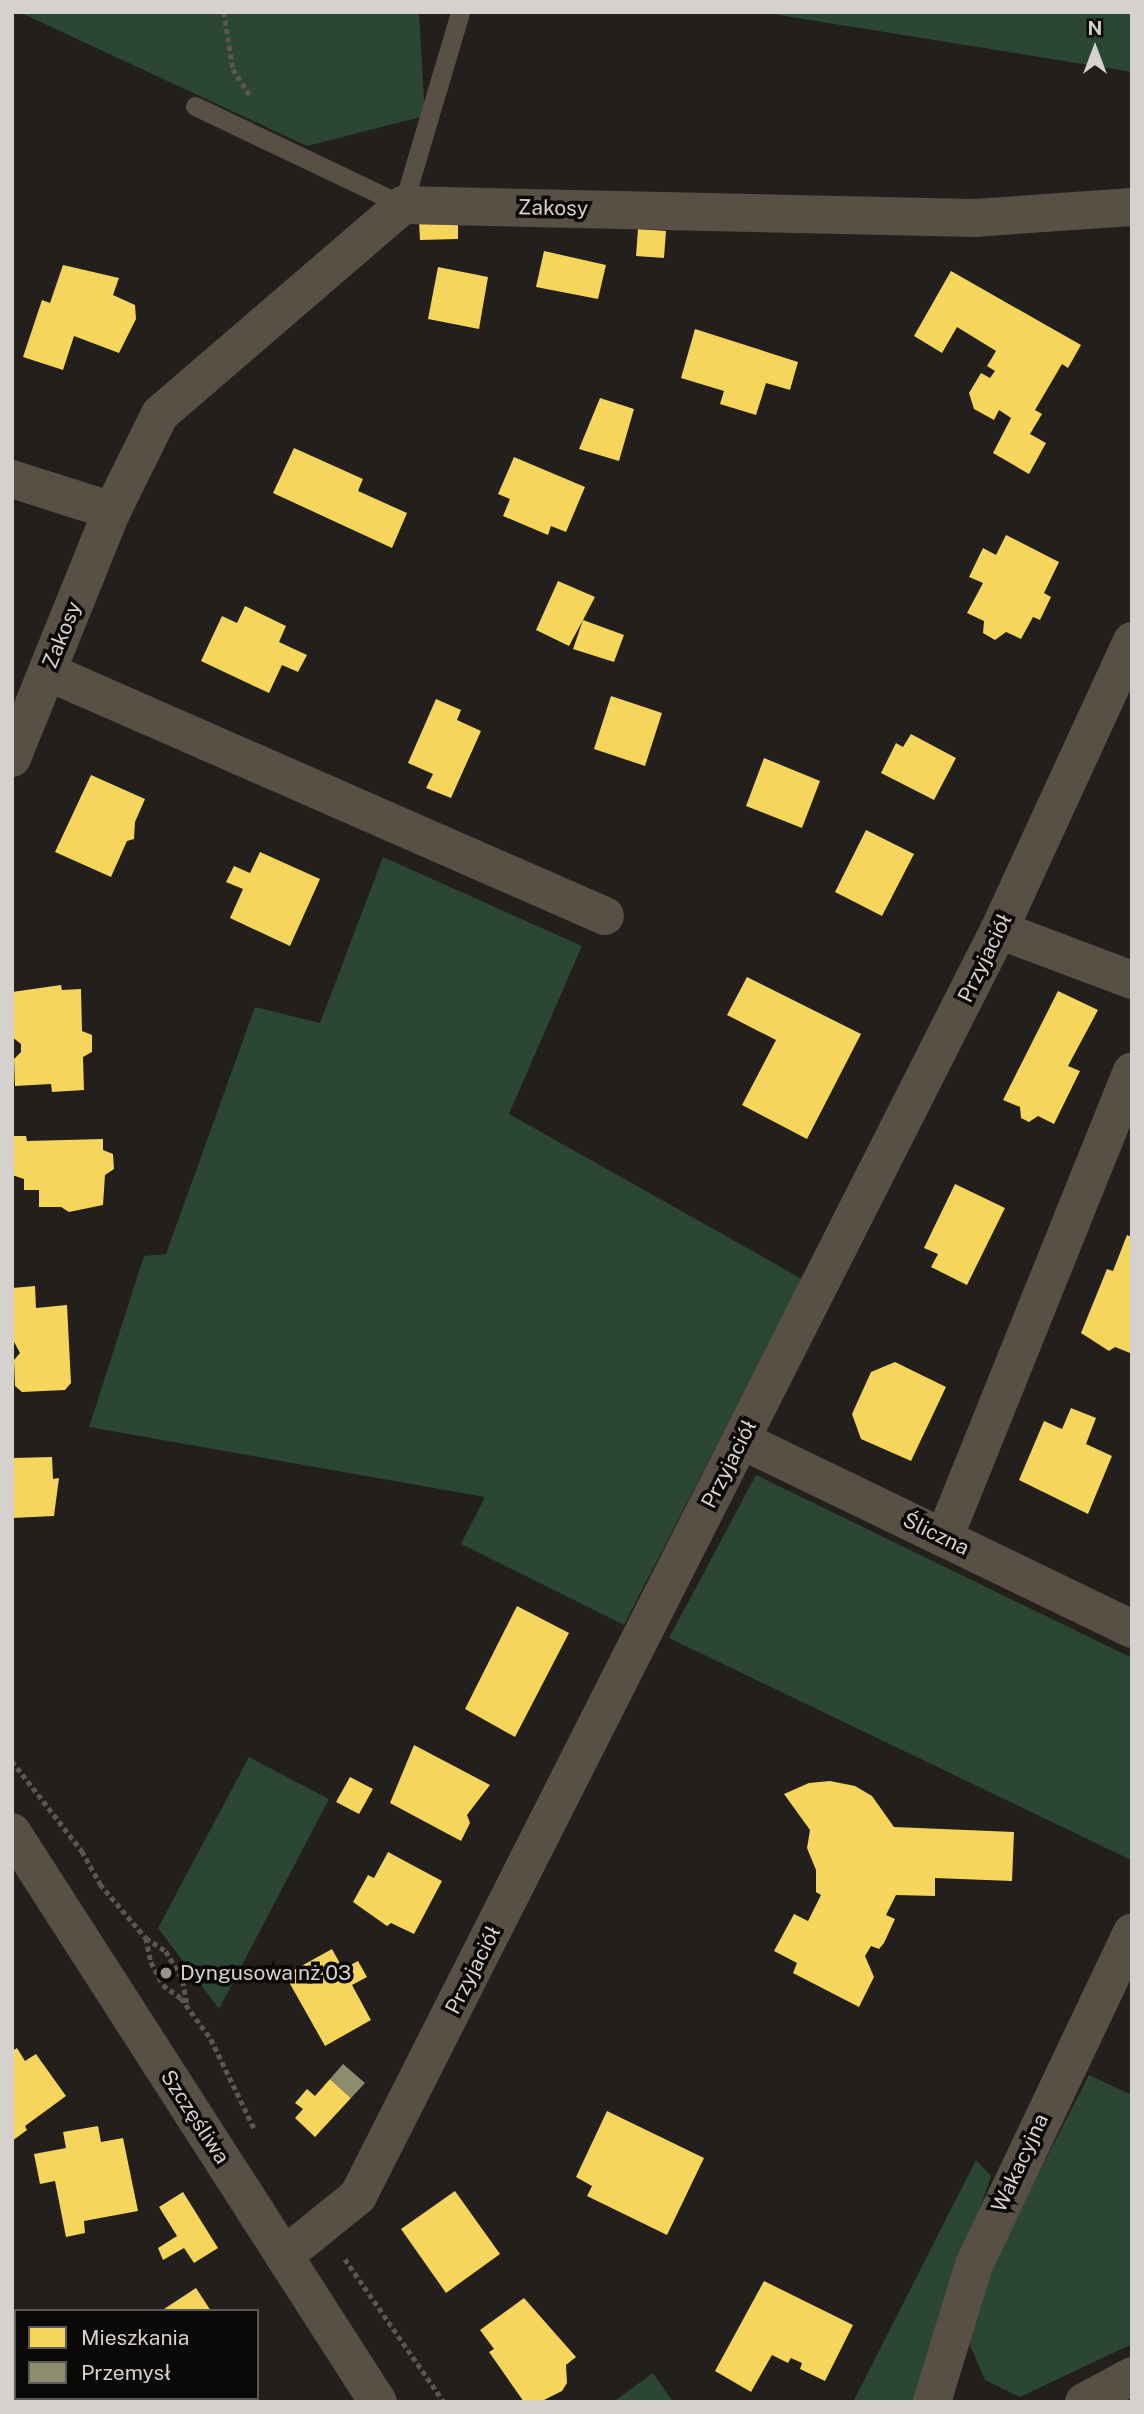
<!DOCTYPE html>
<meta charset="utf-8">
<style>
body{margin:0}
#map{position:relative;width:1144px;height:2414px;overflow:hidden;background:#221f1c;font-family:"Public Sans",sans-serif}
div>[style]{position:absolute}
.green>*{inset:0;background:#2b4633}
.homes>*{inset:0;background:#f6d55c}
.industry>*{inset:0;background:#8c8c6e}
.path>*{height:4.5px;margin-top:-2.25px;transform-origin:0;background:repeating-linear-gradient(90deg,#5d5650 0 5px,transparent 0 8.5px)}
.service>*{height:19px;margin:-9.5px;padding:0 9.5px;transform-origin:9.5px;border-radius:9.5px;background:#584f45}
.minor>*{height:38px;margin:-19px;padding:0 19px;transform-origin:19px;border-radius:19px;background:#584f45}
.dots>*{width:19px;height:19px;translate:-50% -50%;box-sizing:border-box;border:4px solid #0b0907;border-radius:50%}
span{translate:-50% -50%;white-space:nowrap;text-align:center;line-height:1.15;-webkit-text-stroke:7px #0b0907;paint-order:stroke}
.street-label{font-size:21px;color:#d5d1ce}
.poi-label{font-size:21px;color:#d5d1ce}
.left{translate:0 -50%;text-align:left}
.frame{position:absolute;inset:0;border:14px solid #d5d1ce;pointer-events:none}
.legend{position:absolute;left:14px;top:2309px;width:245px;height:91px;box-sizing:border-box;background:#0b0907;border:2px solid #5c5957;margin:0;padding:9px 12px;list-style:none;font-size:21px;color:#d5d1ce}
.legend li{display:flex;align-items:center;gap:14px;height:35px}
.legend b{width:35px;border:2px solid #5c5957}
.north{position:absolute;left:1060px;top:14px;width:70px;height:70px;-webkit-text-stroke:5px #0b0907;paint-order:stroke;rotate:0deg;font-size:19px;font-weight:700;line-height:28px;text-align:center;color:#d5d1ce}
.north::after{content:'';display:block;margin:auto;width:24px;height:32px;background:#d5d1ce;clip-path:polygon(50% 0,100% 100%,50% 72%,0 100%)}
</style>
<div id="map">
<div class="green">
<i style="clip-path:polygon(19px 12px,419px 12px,425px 116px,307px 146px)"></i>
<i style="clip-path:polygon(760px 12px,1132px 12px,1132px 72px)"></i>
<i style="clip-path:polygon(383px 857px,582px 946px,509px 1114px,802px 1279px,624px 1625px,461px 1544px,485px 1497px,89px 1427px,144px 1256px,166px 1254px,255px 1007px,320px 1023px)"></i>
<i style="clip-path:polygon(756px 1475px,1132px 1658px,1131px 1860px,669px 1638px)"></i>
<i style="clip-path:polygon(249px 1757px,329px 1799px,219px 2009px,158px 1928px)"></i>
<i style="clip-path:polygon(1089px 2075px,1132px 2095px,1132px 2344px,1020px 2397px,985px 2380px,961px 2324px)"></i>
<i style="clip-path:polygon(976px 2160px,991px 2176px,914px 2402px,853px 2402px)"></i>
<i style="clip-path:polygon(653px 2373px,673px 2402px,613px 2402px)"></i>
</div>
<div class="homes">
<i style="clip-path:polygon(458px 220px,458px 239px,420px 240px,419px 221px)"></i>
<i style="clip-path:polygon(638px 229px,666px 231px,664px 258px,636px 256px)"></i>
<i style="clip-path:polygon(544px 251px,606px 265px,598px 299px,536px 287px)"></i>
<i style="clip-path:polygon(63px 265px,119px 278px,113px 295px,135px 305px,136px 319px,119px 353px,74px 336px,63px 370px,23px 357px,42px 300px,50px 303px)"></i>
<i style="clip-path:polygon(438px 267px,488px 277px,479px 329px,428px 319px)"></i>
<i style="clip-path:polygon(951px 271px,1081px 345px,1068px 368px,1062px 364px,1035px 410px,1042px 414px,1030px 434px,1046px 443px,1029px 474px,993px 453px,1011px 418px,999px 410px,994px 420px,974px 409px,969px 393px,981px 373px,990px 378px,995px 371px,987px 366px,996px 351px,957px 327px,942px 353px,914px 336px)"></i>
<i style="clip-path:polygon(695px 329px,798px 362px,790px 390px,766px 383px,756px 415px,720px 404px,724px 391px,681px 378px)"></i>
<i style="clip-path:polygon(600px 398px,634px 409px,619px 461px,579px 449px)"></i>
<i style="clip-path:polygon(294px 448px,363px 479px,358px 491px,407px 513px,392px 548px,273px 493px)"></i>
<i style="clip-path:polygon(514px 457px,585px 487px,566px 532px,551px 526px,548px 535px,503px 516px,510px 499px,498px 494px)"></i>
<i style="clip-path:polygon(1006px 535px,1059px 562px,1044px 593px,1051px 597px,1040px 620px,1033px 617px,1021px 639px,1006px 632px,995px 640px,983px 633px,984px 621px,967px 613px,983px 583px,969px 577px,983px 548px,996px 555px)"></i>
<i style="clip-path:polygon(558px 581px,595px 597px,583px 620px,624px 635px,614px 662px,573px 649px,583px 620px,569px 646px,536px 630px)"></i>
<i style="clip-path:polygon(245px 606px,286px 626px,279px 642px,307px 655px,298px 672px,282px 665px,269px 693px,201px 661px,222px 616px,237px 623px)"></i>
<i style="clip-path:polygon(611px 696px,662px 713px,645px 766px,594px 749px)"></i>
<i style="clip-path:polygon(436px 699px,461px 710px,457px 720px,481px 731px,451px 798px,426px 788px,433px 774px,408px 763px)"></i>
<i style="clip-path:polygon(911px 734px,956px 758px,934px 800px,881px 773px,896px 743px,903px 747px)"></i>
<i style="clip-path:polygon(764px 758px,820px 781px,802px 828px,746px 806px)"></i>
<i style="clip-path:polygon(91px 775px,145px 799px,135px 822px,134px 839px,127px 841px,111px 877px,55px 852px)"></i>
<i style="clip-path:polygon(866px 830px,914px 854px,882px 916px,835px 892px)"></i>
<i style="clip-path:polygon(260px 852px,320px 879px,290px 946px,230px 918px,243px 889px,226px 882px,234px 866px,250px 873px)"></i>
<i style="clip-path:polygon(747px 977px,861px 1034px,807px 1139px,742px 1105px,776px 1040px,727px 1015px)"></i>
<i style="clip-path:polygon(61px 985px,62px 990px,81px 989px,82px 1031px,92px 1035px,92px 1052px,83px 1057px,84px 1090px,52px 1092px,51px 1084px,15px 1086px,14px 1059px,21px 1052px,21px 1044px,12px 1037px,12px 992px)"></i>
<i style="clip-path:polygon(1058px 991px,1098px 1010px,1068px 1066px,1080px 1071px,1054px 1124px,1038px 1116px,1029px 1122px,1021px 1118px,1020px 1107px,1003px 1100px)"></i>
<i style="clip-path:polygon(12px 1136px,26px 1136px,27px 1141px,103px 1139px,103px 1150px,113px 1154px,114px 1169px,105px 1175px,103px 1205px,69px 1212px,61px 1207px,39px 1207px,39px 1190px,24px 1190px,24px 1179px,12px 1175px)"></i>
<i style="clip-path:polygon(955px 1184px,1005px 1208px,967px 1285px,931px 1267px,938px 1254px,924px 1248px)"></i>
<i style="clip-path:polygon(1127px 1235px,1132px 1237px,1130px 1353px,1115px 1347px,1109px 1351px,1081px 1333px,1107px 1269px,1113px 1271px)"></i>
<i style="clip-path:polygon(35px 1286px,36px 1308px,67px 1305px,71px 1383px,65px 1390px,22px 1392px,15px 1386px,14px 1360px,20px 1353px,13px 1340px,12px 1288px)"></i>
<i style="clip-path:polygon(895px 1362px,946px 1387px,911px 1461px,861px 1439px,852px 1414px,871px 1372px)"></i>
<i style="clip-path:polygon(1071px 1408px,1096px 1418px,1086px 1444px,1112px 1456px,1088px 1514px,1019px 1480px,1044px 1421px,1062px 1429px)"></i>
<i style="clip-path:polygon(52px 1457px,53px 1479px,59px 1478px,54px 1516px,12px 1518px,12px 1458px)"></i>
<i style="clip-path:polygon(517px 1606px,569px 1633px,515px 1737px,465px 1709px)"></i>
<i style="clip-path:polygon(414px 1745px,490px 1785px,467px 1815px,470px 1823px,461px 1841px,390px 1803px)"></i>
<i style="clip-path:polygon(350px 1777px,373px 1789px,359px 1814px,336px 1802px)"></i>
<i style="clip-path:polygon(830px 1781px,855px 1786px,872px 1796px,894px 1827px,1014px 1832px,1012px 1881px,935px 1878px,935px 1896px,896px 1895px,886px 1915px,895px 1919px,884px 1943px,879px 1949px,871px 1946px,865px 1956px,874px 1977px,859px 2007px,793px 1973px,797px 1963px,774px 1951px,794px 1914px,808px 1921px,821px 1895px,816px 1892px,816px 1870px,807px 1848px,810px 1830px,784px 1794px,809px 1783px)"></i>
<i style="clip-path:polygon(388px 1852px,442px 1881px,414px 1934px,391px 1923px,387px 1926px,353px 1902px,368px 1875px,374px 1878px)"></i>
<i style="clip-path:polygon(332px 1949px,343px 1969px,358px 1961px,367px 1977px,352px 1985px,371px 2020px,325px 2046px,285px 1975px)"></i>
<i style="clip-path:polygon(17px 2048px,25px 2061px,36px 2054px,66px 2096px,25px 2126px,27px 2130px,12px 2141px,12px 2051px)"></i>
<i style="clip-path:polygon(330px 2079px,351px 2098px,315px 2137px,295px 2118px,303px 2109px,295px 2103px,307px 2089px,315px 2096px)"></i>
<i style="clip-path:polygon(607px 2111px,704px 2158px,667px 2235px,587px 2196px,592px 2186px,576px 2177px)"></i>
<i style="clip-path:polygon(98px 2126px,101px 2142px,123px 2138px,138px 2211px,84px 2221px,85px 2233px,66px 2237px,55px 2181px,40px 2184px,34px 2154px,66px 2148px,63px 2132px)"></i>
<i style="clip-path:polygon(455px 2191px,500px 2254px,446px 2293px,401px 2229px)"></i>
<i style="clip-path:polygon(183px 2192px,218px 2248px,194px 2263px,184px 2248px,163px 2260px,158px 2248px,177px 2236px,159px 2207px)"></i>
<i style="clip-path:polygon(764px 2281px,853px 2325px,825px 2381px,800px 2369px,802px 2363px,791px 2358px,788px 2363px,772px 2355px,751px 2392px,715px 2371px)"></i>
<i style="clip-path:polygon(196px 2288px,211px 2311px,161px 2311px)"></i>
<i style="clip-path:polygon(524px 2298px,576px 2357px,566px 2365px,567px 2383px,562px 2391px,540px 2402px,524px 2402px,489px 2352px,494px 2349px,480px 2330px)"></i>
<i style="clip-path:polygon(48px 2398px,93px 2398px,93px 2401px,48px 2402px)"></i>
</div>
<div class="industry">
<i style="clip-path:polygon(343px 2064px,365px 2083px,351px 2098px,330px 2079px)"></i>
</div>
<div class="path">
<i style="left:224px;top:12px;width:58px;rotate:81deg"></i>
<i style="left:233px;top:69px;width:33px;rotate:57deg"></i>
<i style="left:12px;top:1761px;width:114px;rotate:52.1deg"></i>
<i style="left:82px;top:1851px;width:38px;rotate:61deg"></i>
<i style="left:100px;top:1884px;width:71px;rotate:49.6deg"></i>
<i style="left:146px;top:1938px;width:24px;rotate:33deg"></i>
<i style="left:166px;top:1951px;width:34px;rotate:60deg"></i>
<i style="left:183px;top:1981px;width:22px;rotate:80deg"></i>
<i style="left:146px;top:1938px;width:25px;rotate:78deg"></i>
<i style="left:151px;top:1962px;width:26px;rotate:62deg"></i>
<i style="left:163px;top:1985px;width:22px;rotate:36deg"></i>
<i style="left:181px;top:1998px;width:51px;rotate:53.8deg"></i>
<i style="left:211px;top:2039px;width:99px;rotate:64.2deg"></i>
<i style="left:345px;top:2259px;width:174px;rotate:55.3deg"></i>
</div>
<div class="service">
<i style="left:195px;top:106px;width:230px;rotate:25.5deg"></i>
<i style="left:403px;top:205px;width:201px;rotate:-73.5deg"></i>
</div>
<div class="minor">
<i style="left:12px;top:479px;width:105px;rotate:17.7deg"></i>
<i style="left:48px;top:672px;width:608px;rotate:23.66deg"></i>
<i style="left:12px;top:758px;width:266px;rotate:-68deg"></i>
<i style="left:112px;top:511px;width:108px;rotate:-63.7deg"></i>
<i style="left:160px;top:414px;width:321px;rotate:-40.7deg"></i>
<i style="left:403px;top:205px;width:571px;rotate:1.3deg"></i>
<i style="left:974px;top:218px;width:158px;rotate:-4deg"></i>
<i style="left:999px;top:930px;width:142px;rotate:20.6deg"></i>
<i style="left:741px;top:1440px;width:434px;rotate:25.8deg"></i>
<i style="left:944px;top:1538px;width:503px;rotate:-68.07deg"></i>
<i style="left:12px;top:1832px;width:677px;rotate:57.3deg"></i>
<i style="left:284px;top:2256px;width:95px;rotate:-39deg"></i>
<i style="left:358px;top:2196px;width:1419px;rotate:-63.15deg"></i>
<i style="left:999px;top:930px;width:318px;rotate:-65.3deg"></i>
<i style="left:932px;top:2402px;width:143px;rotate:-73deg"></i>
<i style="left:974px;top:2265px;width:368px;rotate:-64.6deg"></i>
<i style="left:1084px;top:2402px;width:55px;rotate:-28.4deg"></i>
</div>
<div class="dots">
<i style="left:166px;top:1973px;background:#969390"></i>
</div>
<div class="street-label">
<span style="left:553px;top:208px;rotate:1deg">Zakosy</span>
<span style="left:62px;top:635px;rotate:-68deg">Zakosy</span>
<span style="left:985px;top:958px;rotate:-64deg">Przyjaciół</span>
<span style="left:729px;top:1464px;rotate:-63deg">Przyjaciół</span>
<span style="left:936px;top:1534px;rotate:26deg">Śliczna</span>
<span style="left:473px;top:1970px;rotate:-63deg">Przyjaciół</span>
<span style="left:195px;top:2117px;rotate:57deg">Szczęśliwa</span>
<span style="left:1020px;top:2163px;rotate:-65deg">Wakacyjna</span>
</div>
<div class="poi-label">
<span class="left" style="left:180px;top:1973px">Dyngusowa nż 03</span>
</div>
<div class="frame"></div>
<ul class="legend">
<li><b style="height:19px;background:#f6d55c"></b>Mieszkania</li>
<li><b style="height:19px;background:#8c8c6e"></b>Przemysł</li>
</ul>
<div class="north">N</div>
</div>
